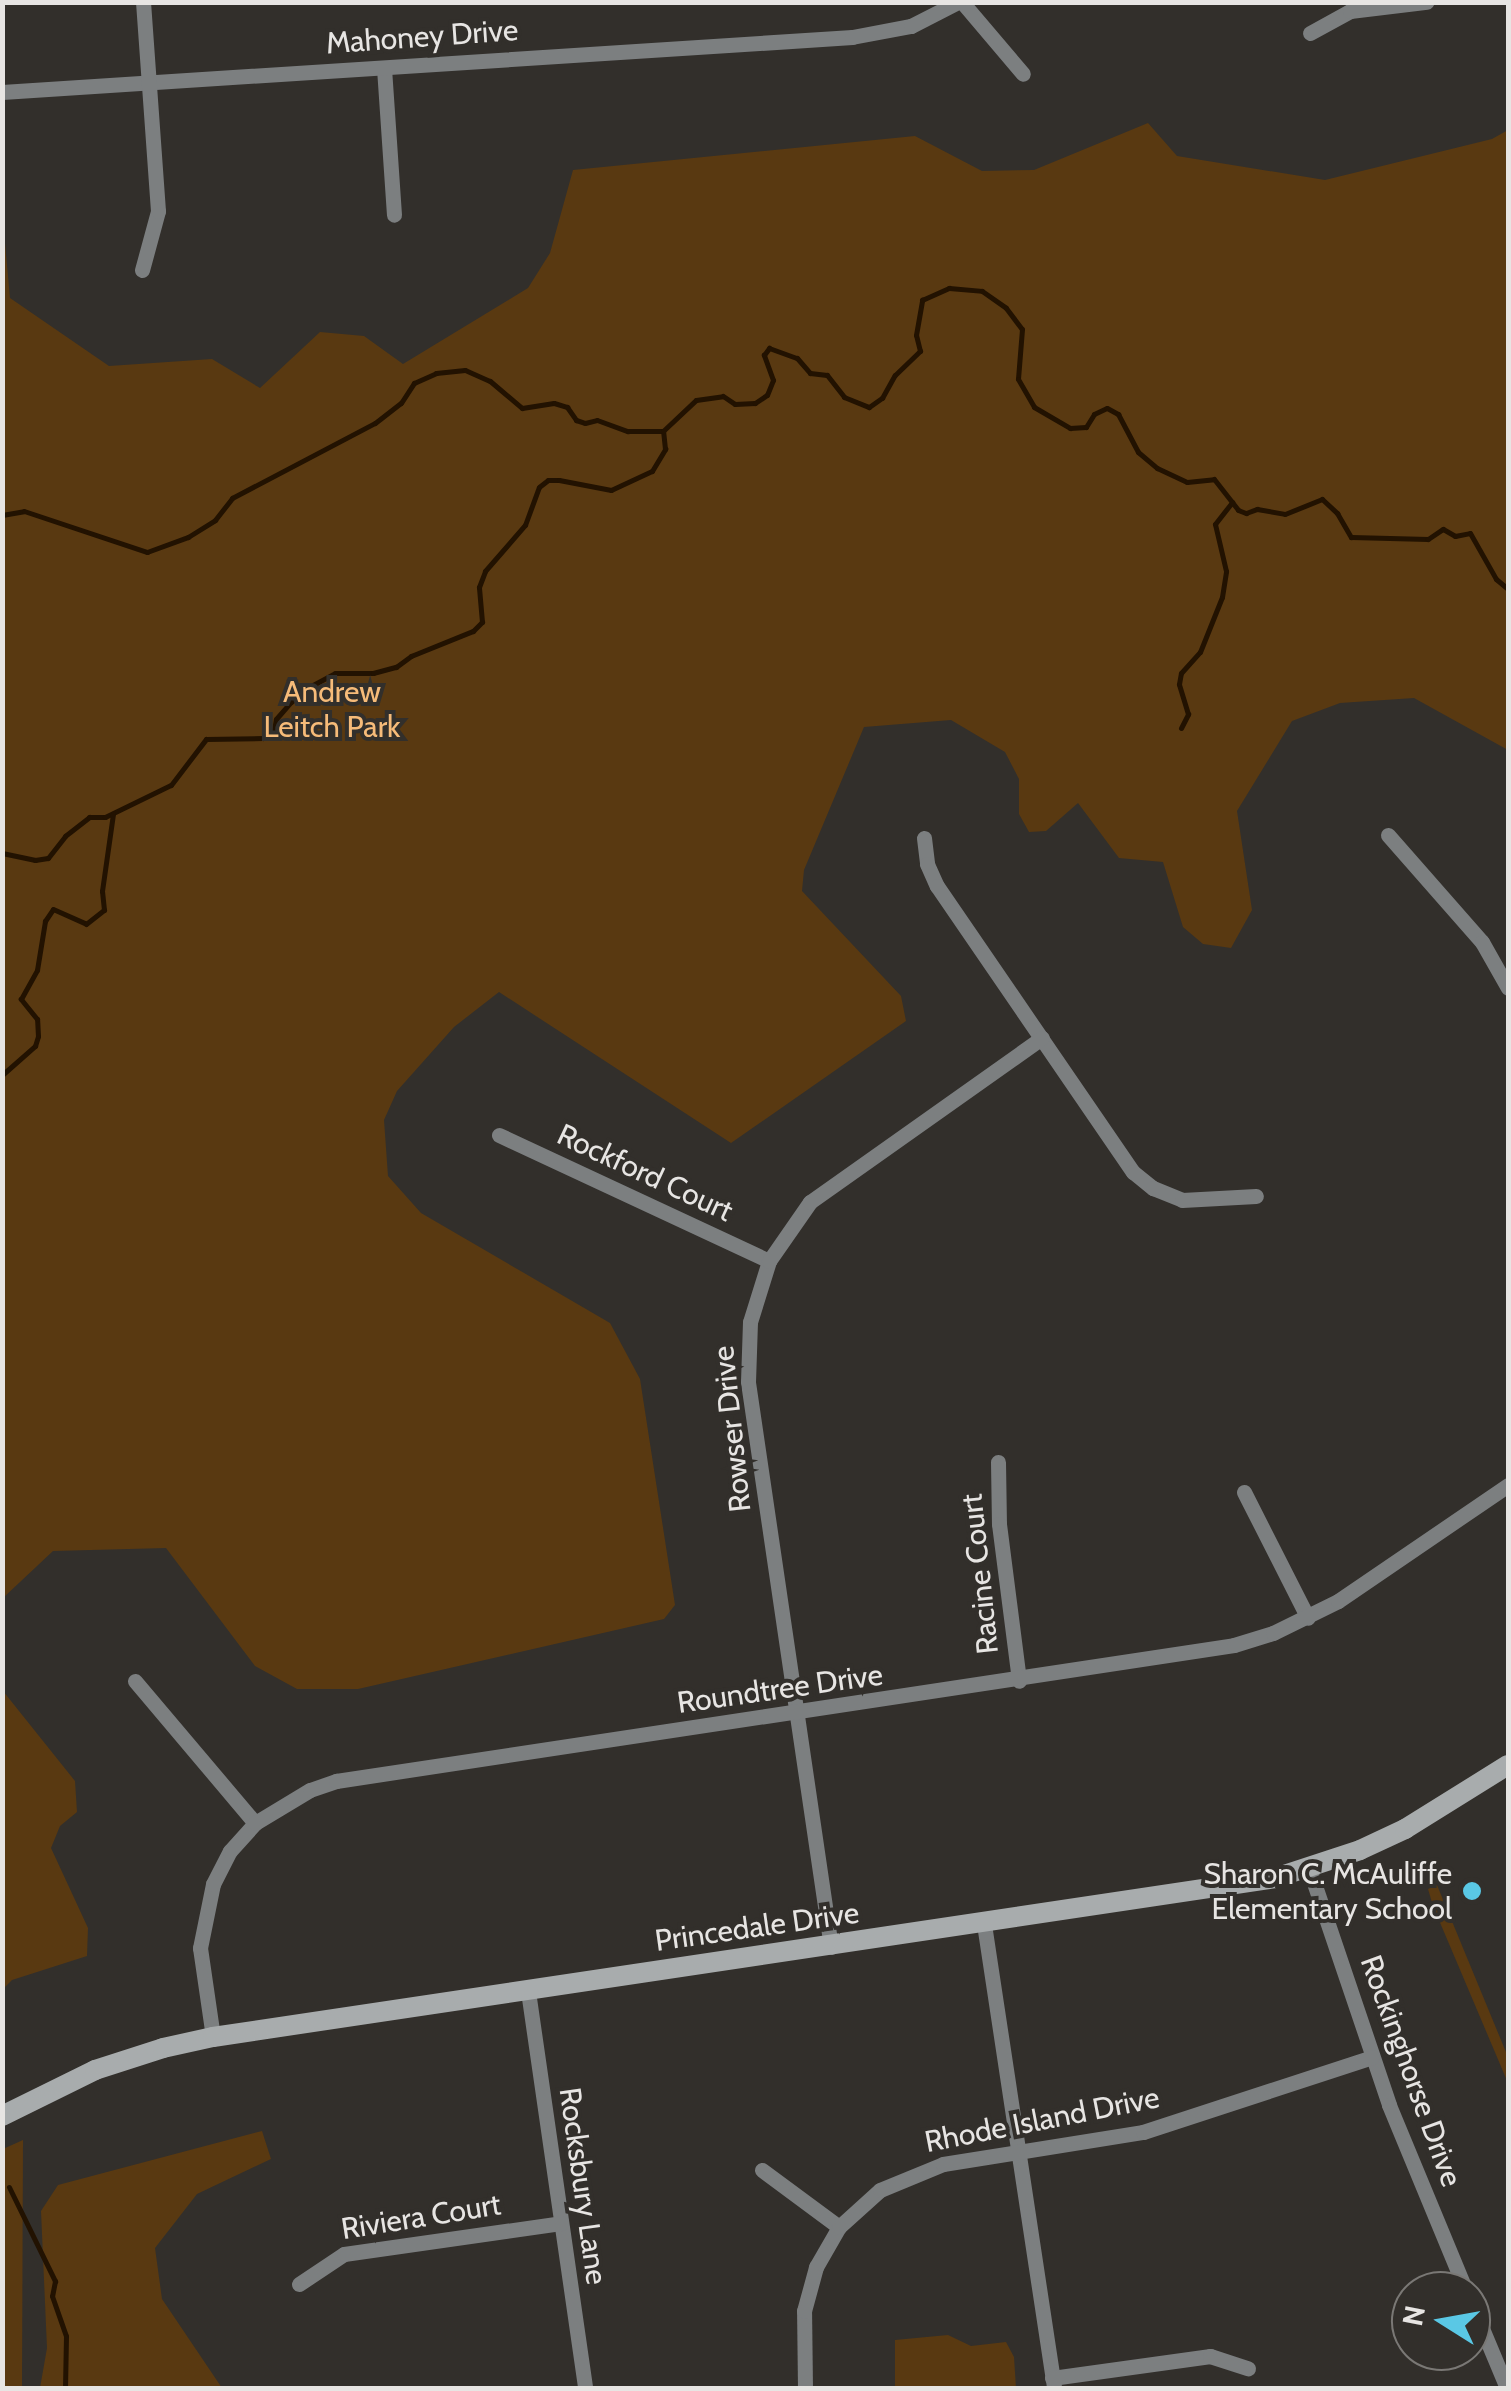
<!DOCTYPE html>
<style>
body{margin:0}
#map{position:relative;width:1511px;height:2391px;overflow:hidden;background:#322f2b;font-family:Cabin,sans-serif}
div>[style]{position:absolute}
.green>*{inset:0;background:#593911}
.stream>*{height:5px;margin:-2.5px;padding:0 2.5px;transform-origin:2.5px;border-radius:2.5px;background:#221201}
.street>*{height:15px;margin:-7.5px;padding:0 7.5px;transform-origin:7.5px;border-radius:7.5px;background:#7c7f80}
.secondary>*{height:20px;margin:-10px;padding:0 10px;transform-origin:10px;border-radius:10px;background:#a8acad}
.dots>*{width:28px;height:28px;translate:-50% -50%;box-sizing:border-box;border:5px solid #322f2b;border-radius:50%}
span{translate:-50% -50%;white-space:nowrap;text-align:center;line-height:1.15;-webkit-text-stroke:8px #322f2b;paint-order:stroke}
.street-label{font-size:30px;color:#e7e5e3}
.park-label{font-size:30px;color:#f6bb79}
.poi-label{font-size:30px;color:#e7e5e3}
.right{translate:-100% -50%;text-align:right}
.frame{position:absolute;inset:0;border:5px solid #e7e5e3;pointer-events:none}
.north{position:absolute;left:1391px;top:2271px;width:100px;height:100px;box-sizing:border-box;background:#322f2b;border:2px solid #7a7875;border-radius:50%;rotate:281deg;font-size:28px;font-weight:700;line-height:40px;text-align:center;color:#e7e5e3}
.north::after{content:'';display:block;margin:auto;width:35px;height:45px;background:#5ac8e5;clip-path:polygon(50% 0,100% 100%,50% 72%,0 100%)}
</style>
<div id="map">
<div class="green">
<i style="clip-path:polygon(1148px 123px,1177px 156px,1325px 180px,1492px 139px,1508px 130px,1508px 750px,1414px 698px,1340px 703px,1292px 721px,1237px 811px,1252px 910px,1231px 948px,1203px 944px,1183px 927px,1163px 862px,1119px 858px,1078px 803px,1046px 831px,1029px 832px,1019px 814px,1019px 779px,1005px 752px,951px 720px,864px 727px,804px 870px,802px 891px,901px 996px,906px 1021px,731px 1143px,499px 992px,454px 1027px,397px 1091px,384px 1120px,388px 1176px,421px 1213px,610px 1323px,640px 1379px,675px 1605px,664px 1619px,358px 1689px,297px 1689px,255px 1666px,166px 1548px,53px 1551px,3px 1598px,3px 221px,10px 298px,109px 366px,212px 359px,260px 388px,320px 332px,364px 336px,403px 364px,528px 288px,550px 253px,573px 170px,915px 136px,982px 171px,1034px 170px)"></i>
<i style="clip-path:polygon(3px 1691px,75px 1781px,77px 1812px,60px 1826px,51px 1848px,88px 1928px,87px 1956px,12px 1980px,3px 1989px)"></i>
<i style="clip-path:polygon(1437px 1885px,1508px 2057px,1508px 2083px,1433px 1906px,1428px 1889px)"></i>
<i style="clip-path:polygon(262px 2131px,271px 2159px,197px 2194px,155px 2248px,162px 2299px,222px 2388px,40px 2388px,47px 2348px,41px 2211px,58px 2185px)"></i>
<i style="clip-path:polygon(23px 2140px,22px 2388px,3px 2388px,3px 2149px)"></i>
<i style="clip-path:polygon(948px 2335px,971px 2346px,1006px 2342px,1014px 2357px,1016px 2388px,895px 2388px,895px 2340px)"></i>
</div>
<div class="stream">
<i style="left:2px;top:515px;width:22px;rotate:-10deg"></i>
<i style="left:24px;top:511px;width:130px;rotate:18.4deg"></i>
<i style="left:147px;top:552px;width:44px;rotate:-20.1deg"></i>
<i style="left:188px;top:537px;width:32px;rotate:-32deg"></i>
<i style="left:215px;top:520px;width:28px;rotate:-52deg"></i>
<i style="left:232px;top:498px;width:161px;rotate:-27.7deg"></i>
<i style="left:375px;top:423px;width:33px;rotate:-38deg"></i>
<i style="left:401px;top:403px;width:24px;rotate:-57deg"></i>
<i style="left:414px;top:383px;width:24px;rotate:-24deg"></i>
<i style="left:436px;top:373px;width:29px;rotate:-6deg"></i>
<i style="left:465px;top:370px;width:27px;rotate:24deg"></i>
<i style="left:490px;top:381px;width:42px;rotate:40.2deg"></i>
<i style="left:522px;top:408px;width:32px;rotate:-9deg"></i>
<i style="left:554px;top:403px;width:14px;rotate:17deg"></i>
<i style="left:567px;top:407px;width:16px;rotate:55deg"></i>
<i style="left:576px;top:420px;width:9px;rotate:18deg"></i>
<i style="left:585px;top:423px;width:12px;rotate:-14deg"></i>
<i style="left:597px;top:420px;width:33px;rotate:20deg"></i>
<i style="left:628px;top:431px;width:35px"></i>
<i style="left:1181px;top:728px;width:16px;rotate:-63deg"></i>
<i style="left:1188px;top:714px;width:31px;rotate:-107deg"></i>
<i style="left:1179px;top:684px;width:11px;rotate:-80deg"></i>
<i style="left:1181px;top:673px;width:28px;rotate:-48deg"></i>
<i style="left:1200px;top:652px;width:59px;rotate:-68.2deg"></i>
<i style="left:1222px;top:597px;width:26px;rotate:-81deg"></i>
<i style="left:1226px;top:571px;width:48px;rotate:-103.2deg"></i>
<i style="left:1215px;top:524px;width:28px;rotate:-52deg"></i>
<i style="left:2px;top:853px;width:34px;rotate:12deg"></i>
<i style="left:35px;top:860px;width:13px;rotate:-9deg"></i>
<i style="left:48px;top:858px;width:28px;rotate:-52deg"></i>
<i style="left:65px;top:836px;width:31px;rotate:-38deg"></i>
<i style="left:89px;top:817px;width:16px"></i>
<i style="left:105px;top:817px;width:73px;rotate:-25.9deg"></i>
<i style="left:171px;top:785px;width:58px;rotate:-52.7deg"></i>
<i style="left:206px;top:739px;width:57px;rotate:-1deg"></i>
<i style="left:263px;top:738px;width:13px;rotate:-32deg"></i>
<i style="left:274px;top:731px;width:12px;rotate:-81deg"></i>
<i style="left:276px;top:719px;width:23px;rotate:-49deg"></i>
<i style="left:291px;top:702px;width:26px;rotate:-39deg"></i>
<i style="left:311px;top:686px;width:27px;rotate:-28deg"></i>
<i style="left:335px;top:673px;width:38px"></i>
<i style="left:373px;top:673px;width:24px;rotate:-15deg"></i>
<i style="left:396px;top:667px;width:19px;rotate:-36deg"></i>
<i style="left:411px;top:656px;width:67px;rotate:-22deg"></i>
<i style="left:473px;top:631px;width:13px;rotate:-45deg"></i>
<i style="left:482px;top:622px;width:35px;rotate:-95deg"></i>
<i style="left:479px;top:587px;width:17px;rotate:-69deg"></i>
<i style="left:485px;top:571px;width:61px;rotate:-49deg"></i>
<i style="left:525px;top:525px;width:40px;rotate:-69.8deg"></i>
<i style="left:539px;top:487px;width:11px;rotate:-38deg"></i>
<i style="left:548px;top:480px;width:11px"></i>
<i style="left:559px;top:480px;width:53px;rotate:10.9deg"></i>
<i style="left:611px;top:490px;width:45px;rotate:-24.9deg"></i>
<i style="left:652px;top:471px;width:26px;rotate:-59deg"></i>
<i style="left:665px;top:449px;width:18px;rotate:-96deg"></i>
<i style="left:663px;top:431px;width:45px;rotate:-43.2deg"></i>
<i style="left:696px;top:400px;width:27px;rotate:-8deg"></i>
<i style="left:723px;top:396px;width:14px;rotate:34deg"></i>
<i style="left:735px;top:404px;width:20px;rotate:-3deg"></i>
<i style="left:755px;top:403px;width:14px;rotate:-34deg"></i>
<i style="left:767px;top:395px;width:16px;rotate:-68deg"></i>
<i style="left:773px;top:380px;width:27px;rotate:-110deg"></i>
<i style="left:764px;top:355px;width:9px;rotate:-54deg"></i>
<i style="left:769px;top:348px;width:30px;rotate:20deg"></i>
<i style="left:797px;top:358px;width:20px;rotate:49deg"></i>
<i style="left:810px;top:373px;width:17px;rotate:7deg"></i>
<i style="left:827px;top:375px;width:28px;rotate:52deg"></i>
<i style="left:844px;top:397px;width:27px;rotate:22deg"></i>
<i style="left:869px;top:407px;width:16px;rotate:-35deg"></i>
<i style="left:882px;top:398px;width:26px;rotate:-61deg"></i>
<i style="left:895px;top:375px;width:35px;rotate:-44deg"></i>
<i style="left:920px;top:351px;width:16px;rotate:-104deg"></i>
<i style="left:916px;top:335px;width:36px;rotate:-80deg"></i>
<i style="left:922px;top:300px;width:30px;rotate:-24deg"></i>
<i style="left:949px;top:288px;width:33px;rotate:5deg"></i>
<i style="left:982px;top:291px;width:29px;rotate:35deg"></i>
<i style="left:1006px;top:308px;width:26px;rotate:53deg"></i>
<i style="left:1022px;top:329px;width:50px;rotate:94.6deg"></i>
<i style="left:1018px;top:379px;width:32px;rotate:60deg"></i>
<i style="left:1034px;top:407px;width:42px;rotate:30.3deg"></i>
<i style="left:1070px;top:428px;width:16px;rotate:-4deg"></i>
<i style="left:1086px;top:427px;width:15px;rotate:-58deg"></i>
<i style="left:1094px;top:414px;width:14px;rotate:-25deg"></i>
<i style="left:1107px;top:408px;width:13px;rotate:29deg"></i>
<i style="left:1118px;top:414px;width:43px;rotate:62.2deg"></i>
<i style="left:1138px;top:452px;width:25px;rotate:40deg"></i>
<i style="left:1157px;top:468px;width:33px;rotate:25deg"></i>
<i style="left:1187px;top:482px;width:27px;rotate:-6deg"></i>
<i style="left:1214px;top:479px;width:39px;rotate:52deg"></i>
<i style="left:1238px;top:510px;width:9px;rotate:21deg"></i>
<i style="left:1246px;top:513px;width:12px;rotate:-20deg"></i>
<i style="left:1257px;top:509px;width:28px;rotate:10deg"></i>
<i style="left:1285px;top:514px;width:40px;rotate:-22deg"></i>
<i style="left:1322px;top:499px;width:21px;rotate:43deg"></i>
<i style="left:1337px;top:513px;width:28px;rotate:60deg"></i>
<i style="left:1351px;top:537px;width:77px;rotate:1.5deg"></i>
<i style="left:1428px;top:539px;width:18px;rotate:-34deg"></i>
<i style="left:1443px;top:529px;width:14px;rotate:30deg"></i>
<i style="left:1455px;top:536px;width:15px;rotate:-11deg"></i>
<i style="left:1470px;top:533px;width:53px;rotate:60.5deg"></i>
<i style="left:1496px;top:579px;width:16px;rotate:40deg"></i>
<i style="left:2px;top:1075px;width:44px;rotate:-41.3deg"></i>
<i style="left:35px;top:1046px;width:10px;rotate:-73deg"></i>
<i style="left:38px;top:1036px;width:17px;rotate:-93deg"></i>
<i style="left:37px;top:1019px;width:26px;rotate:-129deg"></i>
<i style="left:21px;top:999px;width:33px;rotate:-61deg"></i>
<i style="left:37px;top:970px;width:50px;rotate:-80.7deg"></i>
<i style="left:45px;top:921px;width:14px;rotate:-56deg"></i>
<i style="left:53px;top:909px;width:36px;rotate:24deg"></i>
<i style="left:86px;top:924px;width:23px;rotate:-38deg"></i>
<i style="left:104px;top:910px;width:19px;rotate:-96deg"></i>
<i style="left:102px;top:891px;width:78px;rotate:-81.9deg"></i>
<i style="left:9px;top:2187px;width:105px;rotate:63.9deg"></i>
<i style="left:55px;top:2281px;width:15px;rotate:101deg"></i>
<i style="left:52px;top:2296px;width:42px;rotate:70.7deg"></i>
<i style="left:66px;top:2336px;width:52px;rotate:91.1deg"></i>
</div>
<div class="street">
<i style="left:962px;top:2px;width:94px;rotate:49.7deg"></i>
<i style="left:1310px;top:33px;width:46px;rotate:-28.8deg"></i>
<i style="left:1350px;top:11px;width:77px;rotate:-6.8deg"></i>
<i style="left:384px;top:68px;width:147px;rotate:86.1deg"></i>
<i style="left:2px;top:92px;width:852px;rotate:-3.7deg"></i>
<i style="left:852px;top:37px;width:60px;rotate:-10.6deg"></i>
<i style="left:911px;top:26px;width:53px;rotate:-27.1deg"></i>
<i style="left:142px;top:270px;width:61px;rotate:-74.8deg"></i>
<i style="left:158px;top:211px;width:210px;rotate:-94.1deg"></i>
<i style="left:1388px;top:835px;width:142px;rotate:48.7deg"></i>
<i style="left:1482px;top:942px;width:53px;rotate:60.5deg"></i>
<i style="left:924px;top:838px;width:26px;rotate:83deg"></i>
<i style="left:927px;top:864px;width:24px;rotate:66deg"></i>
<i style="left:937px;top:886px;width:347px;rotate:55.6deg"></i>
<i style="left:1133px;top:1172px;width:26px;rotate:39deg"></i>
<i style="left:1153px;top:1188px;width:31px;rotate:22deg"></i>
<i style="left:1182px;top:1200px;width:74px;rotate:-3.1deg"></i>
<i style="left:499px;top:1135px;width:298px;rotate:25deg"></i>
<i style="left:998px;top:1462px;width:62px;rotate:89.1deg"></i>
<i style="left:999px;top:1524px;width:158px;rotate:82.7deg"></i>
<i style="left:1244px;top:1492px;width:141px;rotate:63.1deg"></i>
<i style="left:135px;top:1681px;width:186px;rotate:49.8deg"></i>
<i style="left:1309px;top:1868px;width:250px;rotate:71.3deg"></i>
<i style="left:1389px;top:2105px;width:201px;rotate:67.5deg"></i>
<i style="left:984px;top:1924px;width:469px;rotate:81.4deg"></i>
<i style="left:831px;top:1947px;width:571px;rotate:-98.36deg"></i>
<i style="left:748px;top:1382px;width:60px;rotate:-88.1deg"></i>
<i style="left:750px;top:1322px;width:64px;rotate:-72.7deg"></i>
<i style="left:769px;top:1261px;width:72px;rotate:-55.2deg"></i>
<i style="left:810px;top:1202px;width:284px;rotate:-35.3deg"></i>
<i style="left:528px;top:1991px;width:401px;rotate:81.8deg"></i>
<i style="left:213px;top:2037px;width:90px;rotate:-98.3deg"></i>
<i style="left:200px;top:1948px;width:65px;rotate:-78.5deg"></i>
<i style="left:213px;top:1884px;width:37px;rotate:-63deg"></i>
<i style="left:230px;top:1851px;width:38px;rotate:-48deg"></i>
<i style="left:255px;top:1823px;width:64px;rotate:-31deg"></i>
<i style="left:310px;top:1790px;width:28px;rotate:-19deg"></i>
<i style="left:336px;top:1781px;width:908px;rotate:-8.61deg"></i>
<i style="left:1234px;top:1645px;width:41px;rotate:-17.1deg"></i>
<i style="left:1273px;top:1633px;width:72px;rotate:-26.2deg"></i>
<i style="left:1338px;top:1601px;width:206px;rotate:-34.3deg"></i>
<i style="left:762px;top:2170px;width:96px;rotate:36.5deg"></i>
<i style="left:299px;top:2284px;width:54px;rotate:-33.7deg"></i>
<i style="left:344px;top:2254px;width:219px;rotate:-8.1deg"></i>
<i style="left:1471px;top:2302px;width:93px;rotate:67.3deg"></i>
<i style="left:1052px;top:2378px;width:160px;rotate:-7.9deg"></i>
<i style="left:1210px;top:2356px;width:40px;rotate:18deg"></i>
<i style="left:805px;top:2388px;width:77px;rotate:-90.7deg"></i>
<i style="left:804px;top:2311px;width:46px;rotate:-74.7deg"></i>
<i style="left:816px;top:2267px;width:46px;rotate:-60.1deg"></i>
<i style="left:839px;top:2227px;width:55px;rotate:-42.1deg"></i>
<i style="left:880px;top:2190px;width:68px;rotate:-22.4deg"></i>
<i style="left:943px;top:2164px;width:203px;rotate:-9.1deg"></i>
<i style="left:1143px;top:2132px;width:241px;rotate:-18.1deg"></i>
</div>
<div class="secondary">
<i style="left:2px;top:2116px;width:104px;rotate:-26.3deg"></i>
<i style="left:95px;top:2070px;width:71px;rotate:-17.9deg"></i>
<i style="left:163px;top:2048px;width:51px;rotate:-12.4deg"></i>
<i style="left:213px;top:2037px;width:1074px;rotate:-8.51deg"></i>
<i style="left:1275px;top:1878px;width:89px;rotate:-18.2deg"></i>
<i style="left:1360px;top:1850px;width:50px;rotate:-25deg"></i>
<i style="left:1405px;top:1829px;width:121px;rotate:-31.9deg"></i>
</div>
<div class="dots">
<i style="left:1472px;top:1891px;background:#5ac8e5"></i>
</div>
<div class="street-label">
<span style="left:422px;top:37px;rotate:-4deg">Mahoney Drive</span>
<span style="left:645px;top:1173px;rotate:25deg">Rockford Court</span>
<span style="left:732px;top:1429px;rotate:-96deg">Rowser Drive</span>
<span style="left:980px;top:1574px;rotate:-96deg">Racine Court</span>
<span style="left:780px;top:1689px;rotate:-8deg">Roundtree Drive</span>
<span style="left:757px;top:1927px;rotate:-8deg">Princedale Drive</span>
<span style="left:1411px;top:2071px;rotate:70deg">Rockinghorse Drive</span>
<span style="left:1042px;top:2120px;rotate:-11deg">Rhode Island Drive</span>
<span style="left:583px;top:2186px;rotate:82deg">Rocksbury Lane</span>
<span style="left:421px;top:2217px;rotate:-9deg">Riviera Court</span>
</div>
<div class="park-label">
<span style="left:332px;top:709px">Andrew<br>Leitch Park</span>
</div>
<div class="poi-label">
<span class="right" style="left:1452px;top:1891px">Sharon C. McAuliffe<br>Elementary School</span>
</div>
<div class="frame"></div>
<div class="north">N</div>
</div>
